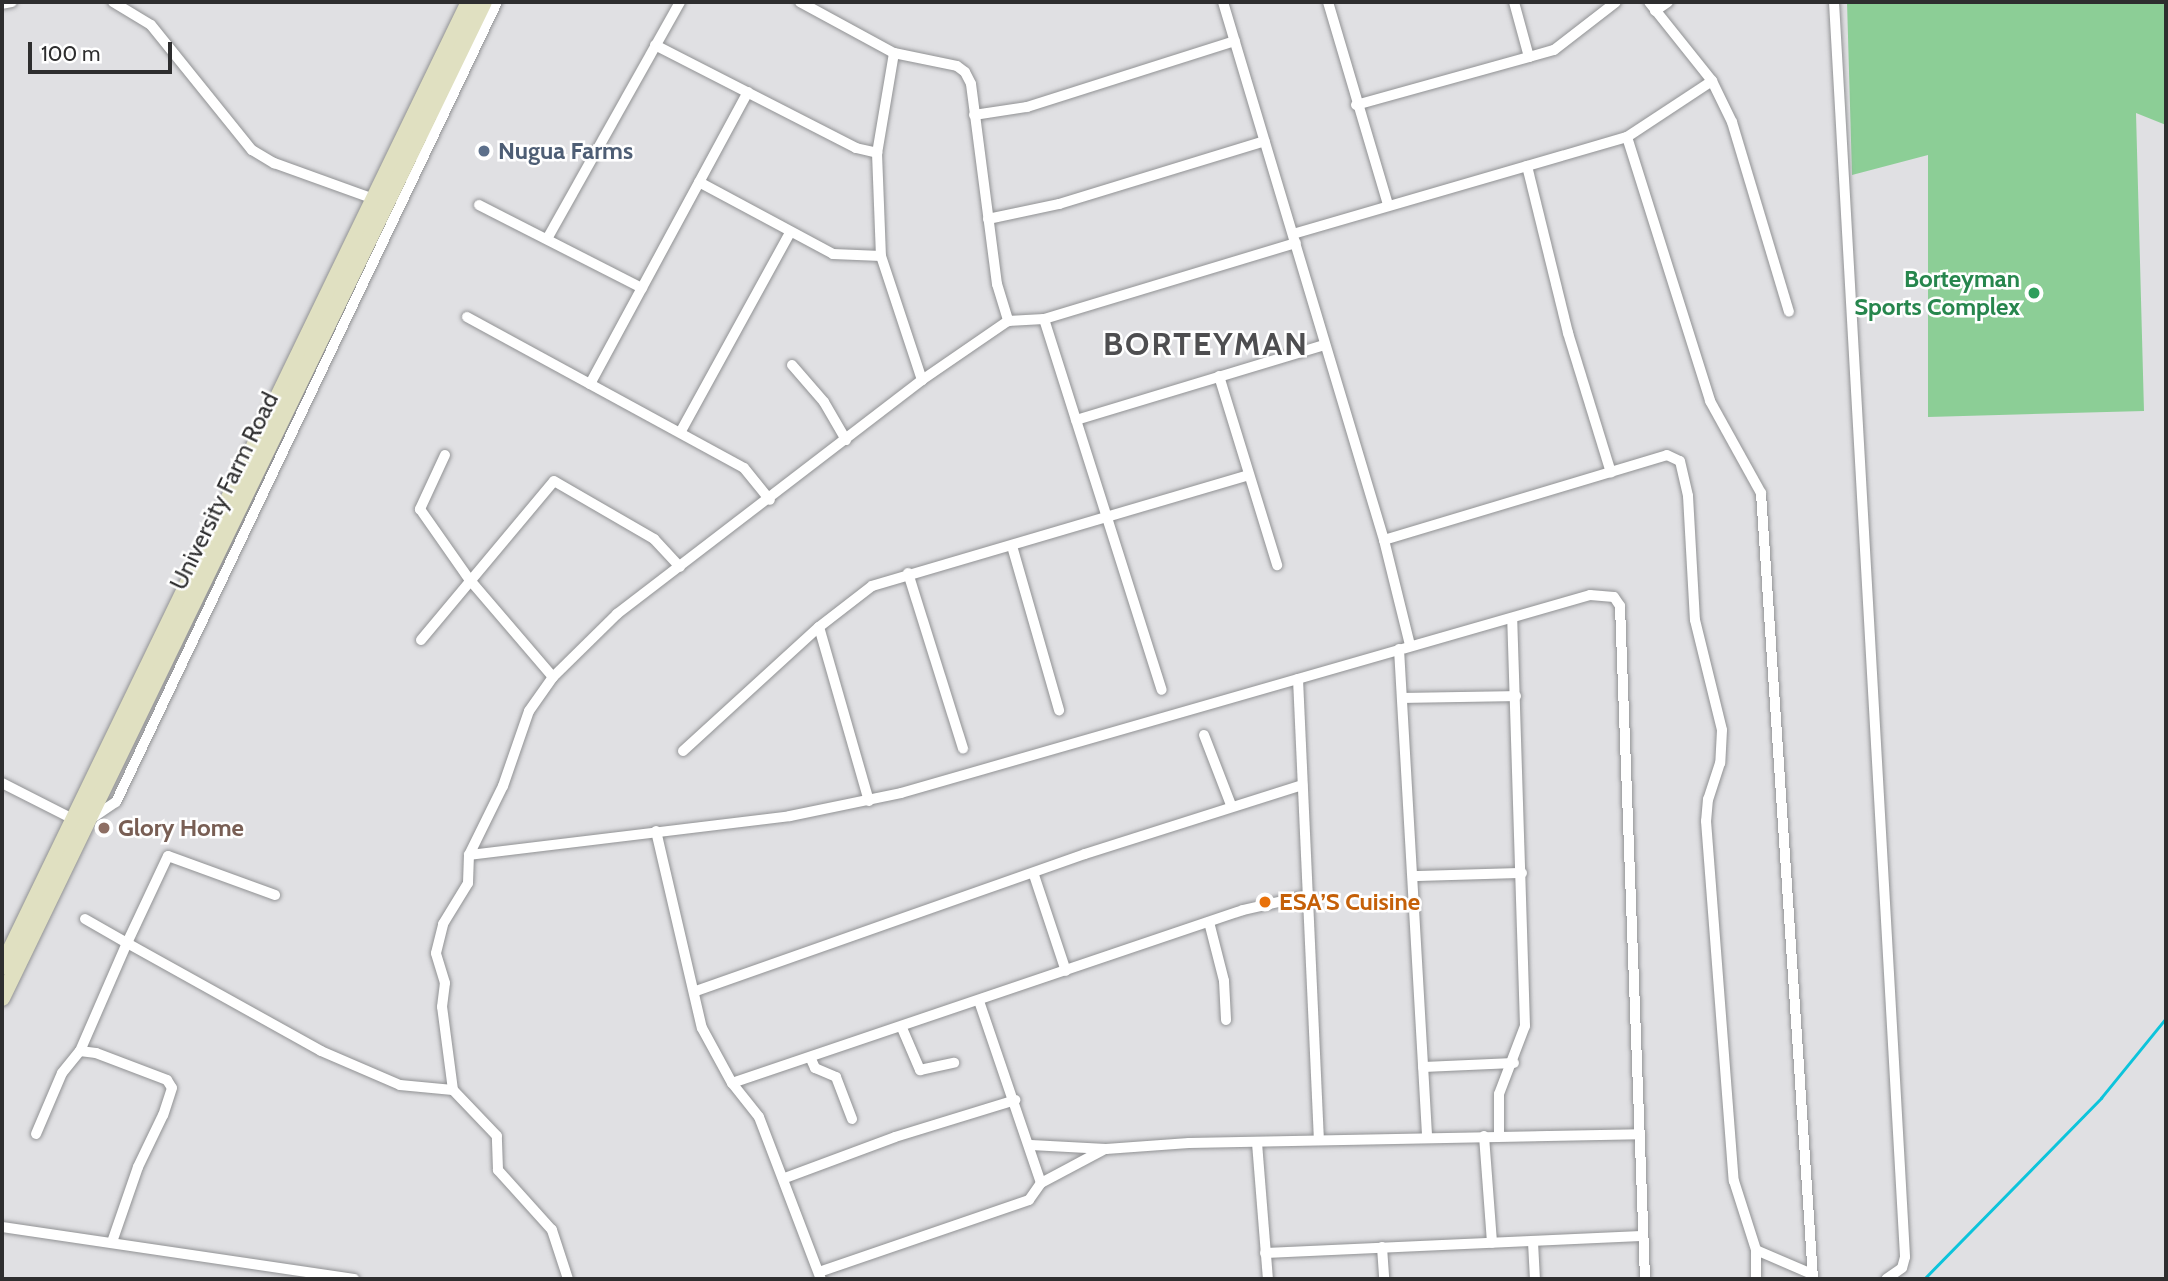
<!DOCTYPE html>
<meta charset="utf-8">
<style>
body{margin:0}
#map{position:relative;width:2168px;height:1281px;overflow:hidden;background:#e0e0e3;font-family:Cabin,sans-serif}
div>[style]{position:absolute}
.green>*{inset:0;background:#8cce96}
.stream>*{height:2.5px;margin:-1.25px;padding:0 1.25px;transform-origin:1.25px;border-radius:1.25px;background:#0dc4db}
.roads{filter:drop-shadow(0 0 2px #919294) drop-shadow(0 0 2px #919294)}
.street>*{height:10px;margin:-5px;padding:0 5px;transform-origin:5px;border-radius:5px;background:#fff}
.secondary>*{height:16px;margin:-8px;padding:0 8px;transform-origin:8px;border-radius:8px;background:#e0e0c1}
.dots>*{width:19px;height:19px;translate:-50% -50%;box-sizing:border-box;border:4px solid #fff;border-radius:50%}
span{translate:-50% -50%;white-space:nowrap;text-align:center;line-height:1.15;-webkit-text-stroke:5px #fff;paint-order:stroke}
.service-label{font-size:24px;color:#4e5e75;font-weight:700}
.left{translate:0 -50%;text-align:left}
.leisure-label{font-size:24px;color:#27864d;font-weight:700}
.right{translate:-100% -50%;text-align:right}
.street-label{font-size:24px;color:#2e2e2f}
.education-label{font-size:24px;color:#785e54;font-weight:700}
.food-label{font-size:24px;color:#c56008;font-weight:700}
.district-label{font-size:32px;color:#4e4e50;font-weight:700;letter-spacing:2px}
.frame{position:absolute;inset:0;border:4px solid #2e2e2f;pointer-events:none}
.scale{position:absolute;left:28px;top:42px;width:144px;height:32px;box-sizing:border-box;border:4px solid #2e2e2f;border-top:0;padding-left:9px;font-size:21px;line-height:24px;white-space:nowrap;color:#2e2e2f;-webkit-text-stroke:5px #fff;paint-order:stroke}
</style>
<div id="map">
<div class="green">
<i style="clip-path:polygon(1847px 2px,2166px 2px,2166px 125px,2136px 113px,2144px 411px,1928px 417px,1928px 155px,1852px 175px)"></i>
</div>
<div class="stream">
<i style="left:1924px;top:1279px;width:253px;rotate:-45.6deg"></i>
<i style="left:2101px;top:1098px;width:103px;rotate:-50.9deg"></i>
</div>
<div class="roads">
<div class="street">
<i style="left:113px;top:2px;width:44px;rotate:31.2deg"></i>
<i style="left:151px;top:25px;width:161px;rotate:51.1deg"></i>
<i style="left:252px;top:150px;width:26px;rotate:31deg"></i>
<i style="left:274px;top:163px;width:106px;rotate:19.8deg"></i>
<i style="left:800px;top:2px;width:107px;rotate:28.5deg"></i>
<i style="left:894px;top:53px;width:64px;rotate:11.7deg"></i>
<i style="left:957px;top:66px;width:10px;rotate:37deg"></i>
<i style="left:965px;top:72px;width:13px;rotate:63deg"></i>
<i style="left:971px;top:84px;width:202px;rotate:82.6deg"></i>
<i style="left:997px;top:284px;width:39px;rotate:73deg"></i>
<i style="left:1223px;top:2px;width:562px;rotate:73.34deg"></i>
<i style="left:1384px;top:540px;width:108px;rotate:76.1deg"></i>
<i style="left:1328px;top:2px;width:211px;rotate:73.5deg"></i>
<i style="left:1649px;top:2px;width:101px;rotate:51.4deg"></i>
<i style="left:1712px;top:81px;width:46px;rotate:64deg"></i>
<i style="left:1732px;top:122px;width:198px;rotate:73.3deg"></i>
<i style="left:1834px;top:2px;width:1257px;rotate:86.76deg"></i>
<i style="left:1905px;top:1257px;width:11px;rotate:105deg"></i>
<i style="left:1902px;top:1268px;width:19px;rotate:145deg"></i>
<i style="left:2px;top:4px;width:10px;rotate:-11deg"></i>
<i style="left:1655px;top:11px;width:16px;rotate:-35deg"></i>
<i style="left:655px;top:45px;width:226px;rotate:27.1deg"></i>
<i style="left:856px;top:148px;width:22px;rotate:13deg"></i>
<i style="left:894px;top:53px;width:101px;rotate:99.6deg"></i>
<i style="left:877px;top:153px;width:103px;rotate:87.8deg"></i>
<i style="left:881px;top:256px;width:131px;rotate:71.7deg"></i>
<i style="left:1529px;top:57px;width:26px;rotate:-16deg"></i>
<i style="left:1554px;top:50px;width:78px;rotate:-37.7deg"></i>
<i style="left:1356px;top:105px;width:180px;rotate:-15.5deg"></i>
<i style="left:1529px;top:57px;width:57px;rotate:-105.3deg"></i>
<i style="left:974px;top:115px;width:54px;rotate:-8.6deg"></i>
<i style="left:1027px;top:107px;width:218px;rotate:-17.6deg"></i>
<i style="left:1627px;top:137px;width:277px;rotate:72.5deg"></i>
<i style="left:1710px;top:401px;width:105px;rotate:61deg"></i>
<i style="left:1761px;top:493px;width:788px;rotate:86.21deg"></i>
<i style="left:1527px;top:166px;width:172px;rotate:76.2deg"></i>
<i style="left:1568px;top:333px;width:146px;rotate:72.9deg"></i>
<i style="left:699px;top:182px;width:152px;rotate:28.2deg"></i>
<i style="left:833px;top:254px;width:48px;rotate:2.4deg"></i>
<i style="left:479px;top:205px;width:183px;rotate:27deg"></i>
<i style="left:988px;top:219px;width:73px;rotate:-11.9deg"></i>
<i style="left:1059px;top:204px;width:215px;rotate:-17deg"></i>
<i style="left:1293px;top:234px;width:348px;rotate:-16.2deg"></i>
<i style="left:1627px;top:137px;width:102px;rotate:-33.4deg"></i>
<i style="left:547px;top:239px;width:272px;rotate:-60.7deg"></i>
<i style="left:467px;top:317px;width:315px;rotate:28.6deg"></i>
<i style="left:744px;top:468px;width:41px;rotate:50.9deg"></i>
<i style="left:1044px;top:319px;width:389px;rotate:72.4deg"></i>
<i style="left:792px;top:365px;width:49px;rotate:49.1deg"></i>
<i style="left:824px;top:402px;width:44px;rotate:59.9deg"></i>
<i style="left:1219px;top:376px;width:198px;rotate:72.9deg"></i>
<i style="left:590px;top:384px;width:332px;rotate:-61.6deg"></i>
<i style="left:1076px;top:420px;width:260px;rotate:-16.8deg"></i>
<i style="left:681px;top:431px;width:226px;rotate:-61.2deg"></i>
<i style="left:445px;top:455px;width:60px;rotate:114.8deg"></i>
<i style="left:420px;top:509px;width:85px;rotate:55deg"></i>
<i style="left:469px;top:579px;width:129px;rotate:49.4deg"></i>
<i style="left:1384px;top:540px;width:295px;rotate:-16.7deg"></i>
<i style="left:1667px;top:455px;width:14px;rotate:25deg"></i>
<i style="left:1680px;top:461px;width:36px;rotate:77deg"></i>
<i style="left:1688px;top:496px;width:124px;rotate:86.8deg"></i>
<i style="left:1695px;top:620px;width:113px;rotate:76.2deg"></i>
<i style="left:1722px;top:730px;width:33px;rotate:93deg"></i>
<i style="left:1720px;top:763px;width:38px;rotate:108deg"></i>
<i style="left:1708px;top:799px;width:22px;rotate:95deg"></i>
<i style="left:1706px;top:821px;width:361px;rotate:85.6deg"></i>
<i style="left:1734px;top:1181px;width:72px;rotate:72.3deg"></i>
<i style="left:1756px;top:1250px;width:29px;rotate:90deg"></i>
<i style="left:1012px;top:546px;width:171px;rotate:74deg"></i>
<i style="left:908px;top:573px;width:184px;rotate:72.6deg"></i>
<i style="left:819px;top:627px;width:181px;rotate:74deg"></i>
<i style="left:421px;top:640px;width:207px;rotate:-50.1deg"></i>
<i style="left:554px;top:481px;width:116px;rotate:30.1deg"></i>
<i style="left:654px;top:539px;width:38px;rotate:47deg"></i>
<i style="left:1399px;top:649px;width:489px;rotate:86.7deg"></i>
<i style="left:1298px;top:679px;width:461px;rotate:87.4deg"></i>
<i style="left:1405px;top:698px;width:111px;rotate:-1deg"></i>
<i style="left:1204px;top:735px;width:75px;rotate:68.9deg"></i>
<i style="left:683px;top:751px;width:184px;rotate:-42.4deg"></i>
<i style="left:819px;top:627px;width:67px;rotate:-37.7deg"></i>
<i style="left:872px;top:586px;width:392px;rotate:-16.4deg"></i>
<i style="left:2px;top:783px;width:82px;rotate:26.9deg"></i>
<i style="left:89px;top:820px;width:32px;rotate:-34deg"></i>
<i style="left:116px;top:802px;width:886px;rotate:-64.53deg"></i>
<i style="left:656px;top:831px;width:202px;rotate:76.9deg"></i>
<i style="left:702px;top:1028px;width:63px;rotate:61.4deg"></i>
<i style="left:732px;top:1083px;width:43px;rotate:51.5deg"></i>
<i style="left:759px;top:1117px;width:173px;rotate:69.1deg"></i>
<i style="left:469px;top:855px;width:323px;rotate:-6.9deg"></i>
<i style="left:790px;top:816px;width:113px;rotate:-11.7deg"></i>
<i style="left:901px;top:793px;width:717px;rotate:-16.03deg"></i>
<i style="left:1590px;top:595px;width:24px;rotate:5deg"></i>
<i style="left:1614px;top:597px;width:11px;rotate:56deg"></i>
<i style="left:1620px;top:606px;width:673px;rotate:87.87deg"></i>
<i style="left:1034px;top:875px;width:101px;rotate:71.6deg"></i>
<i style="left:1415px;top:876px;width:107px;rotate:-1.6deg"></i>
<i style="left:85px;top:919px;width:48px;rotate:29.7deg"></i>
<i style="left:127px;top:943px;width:96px;rotate:-64.8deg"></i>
<i style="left:168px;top:856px;width:114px;rotate:20deg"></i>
<i style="left:1209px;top:922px;width:61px;rotate:75.7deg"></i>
<i style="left:1224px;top:981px;width:39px;rotate:87deg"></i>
<i style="left:696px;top:991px;width:412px;rotate:-19.4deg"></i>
<i style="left:1085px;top:854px;width:228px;rotate:-17.6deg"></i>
<i style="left:979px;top:1001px;width:192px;rotate:71.2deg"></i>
<i style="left:902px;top:1028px;width:46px;rotate:66.8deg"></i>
<i style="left:920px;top:1070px;width:35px;rotate:-12deg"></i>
<i style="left:80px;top:1051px;width:118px;rotate:-66.5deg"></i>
<i style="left:127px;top:943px;width:222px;rotate:29.1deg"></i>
<i style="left:321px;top:1051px;width:86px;rotate:23.3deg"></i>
<i style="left:400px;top:1085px;width:53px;rotate:5.4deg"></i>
<i style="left:811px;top:1059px;width:10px;rotate:66deg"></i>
<i style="left:815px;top:1068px;width:23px;rotate:23deg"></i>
<i style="left:836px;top:1077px;width:45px;rotate:69.1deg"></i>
<i style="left:1423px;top:1067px;width:91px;rotate:-2.5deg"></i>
<i style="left:732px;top:1083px;width:539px;rotate:-18.7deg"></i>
<i style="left:1243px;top:910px;width:68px;rotate:-12.8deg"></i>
<i style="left:36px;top:1134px;width:66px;rotate:-66.9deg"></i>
<i style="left:62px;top:1073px;width:28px;rotate:-51deg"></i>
<i style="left:80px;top:1051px;width:16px;rotate:7deg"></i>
<i style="left:96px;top:1053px;width:76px;rotate:20.8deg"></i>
<i style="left:167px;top:1080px;width:9px;rotate:58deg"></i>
<i style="left:172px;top:1088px;width:28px;rotate:108deg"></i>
<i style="left:163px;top:1115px;width:58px;rotate:115.7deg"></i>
<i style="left:138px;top:1167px;width:79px;rotate:109.1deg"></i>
<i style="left:1484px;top:1136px;width:107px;rotate:85.7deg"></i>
<i style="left:1499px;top:1136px;width:42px;rotate:-90deg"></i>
<i style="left:1499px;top:1094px;width:73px;rotate:-69.1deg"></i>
<i style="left:1525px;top:1026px;width:408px;rotate:-91.8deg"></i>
<i style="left:1257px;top:1143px;width:136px;rotate:85.4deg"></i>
<i style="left:1031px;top:1145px;width:75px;rotate:3.1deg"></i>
<i style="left:1106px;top:1149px;width:83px;rotate:-4.1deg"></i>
<i style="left:1189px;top:1143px;width:451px;rotate:-1.1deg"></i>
<i style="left:785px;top:1178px;width:117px;rotate:-20.4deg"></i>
<i style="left:895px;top:1137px;width:126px;rotate:-17.1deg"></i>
<i style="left:2px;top:1227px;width:356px;rotate:8.4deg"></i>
<i style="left:1533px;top:1242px;width:37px;rotate:87deg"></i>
<i style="left:1382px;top:1247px;width:32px;rotate:86deg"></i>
<i style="left:1756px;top:1250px;width:61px;rotate:23.2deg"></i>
<i style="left:1265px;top:1253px;width:377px;rotate:-2.6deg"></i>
<i style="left:819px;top:1272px;width:222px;rotate:-18.9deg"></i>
<i style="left:1029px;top:1200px;width:21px;rotate:-55deg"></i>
<i style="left:1041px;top:1183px;width:70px;rotate:-28deg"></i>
<i style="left:568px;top:1279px;width:52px;rotate:-108.1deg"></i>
<i style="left:552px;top:1230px;width:81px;rotate:-132deg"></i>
<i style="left:498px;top:1170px;width:34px;rotate:-92deg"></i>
<i style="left:497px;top:1136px;width:64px;rotate:-133.7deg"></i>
<i style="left:453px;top:1090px;width:84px;rotate:-97.5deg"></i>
<i style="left:442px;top:1007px;width:24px;rotate:-83deg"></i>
<i style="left:445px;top:983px;width:31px;rotate:-107deg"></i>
<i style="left:436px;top:953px;width:30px;rotate:-76deg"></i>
<i style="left:443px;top:924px;width:48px;rotate:-58.6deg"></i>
<i style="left:468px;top:883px;width:28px;rotate:-88deg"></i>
<i style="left:469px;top:855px;width:77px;rotate:-63.8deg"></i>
<i style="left:503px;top:786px;width:79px;rotate:-70.9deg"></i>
<i style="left:529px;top:711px;width:42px;rotate:-54.8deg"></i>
<i style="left:553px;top:677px;width:90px;rotate:-44.5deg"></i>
<i style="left:617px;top:614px;width:384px;rotate:-37.5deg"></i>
<i style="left:922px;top:380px;width:104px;rotate:-34.5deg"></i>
<i style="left:1008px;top:321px;width:36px;rotate:-3deg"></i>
<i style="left:1044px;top:319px;width:263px;rotate:-16.8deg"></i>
</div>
<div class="secondary">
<i style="left:2px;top:967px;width:1072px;rotate:-64.18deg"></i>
<i style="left:2px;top:998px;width:1106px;rotate:-64.18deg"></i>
</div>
</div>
<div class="dots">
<i style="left:484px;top:151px;background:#5c6f8a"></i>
<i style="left:2034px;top:293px;background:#2e9e5b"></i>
<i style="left:104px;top:828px;background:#8d6e63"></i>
<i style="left:1265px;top:902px;background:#e8710a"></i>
</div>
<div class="service-label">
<span class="left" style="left:498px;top:151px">Nugua Farms</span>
</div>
<div class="leisure-label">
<span class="right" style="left:2020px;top:293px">Borteyman<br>Sports Complex</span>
</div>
<div class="street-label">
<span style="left:224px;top:491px;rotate:-64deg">University Farm Road</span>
</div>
<div class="education-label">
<span class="left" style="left:118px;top:828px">Glory Home</span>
</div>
<div class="food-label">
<span class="left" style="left:1279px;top:902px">ESA’S Cuisine</span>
</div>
<div class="district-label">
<span style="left:1206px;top:344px">BORTEYMAN</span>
</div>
<div class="frame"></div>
<div class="scale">100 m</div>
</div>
